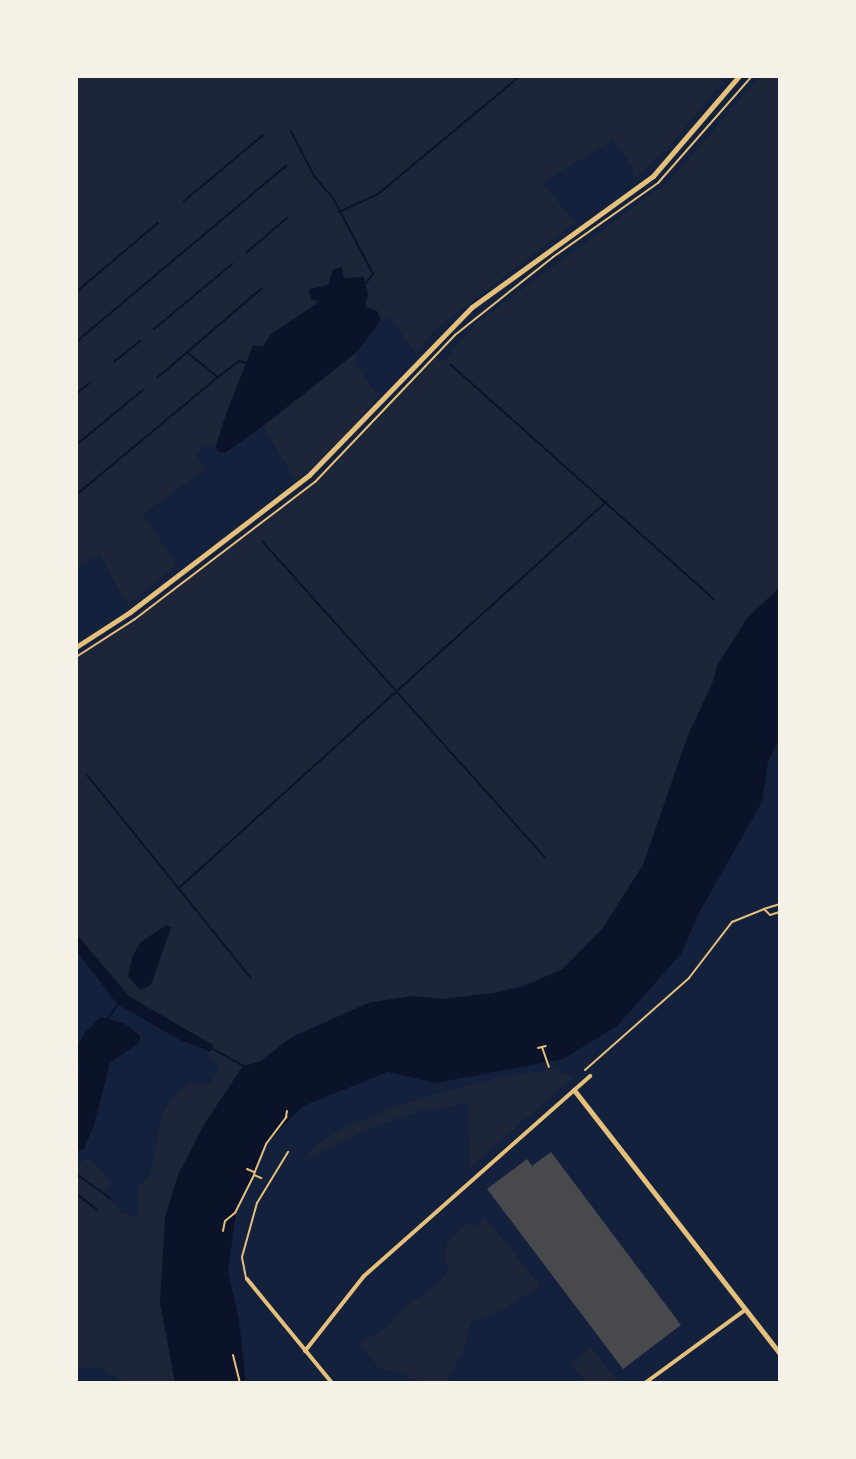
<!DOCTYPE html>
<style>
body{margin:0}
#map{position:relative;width:856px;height:1459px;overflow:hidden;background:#14213d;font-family:"DejaVu Sans",sans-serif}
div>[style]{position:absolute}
.green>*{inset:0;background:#1d2539}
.water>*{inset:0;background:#0b132b}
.stream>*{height:2px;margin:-1px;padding:0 1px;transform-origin:1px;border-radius:1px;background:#0b132b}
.building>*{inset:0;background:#48494c}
.path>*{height:2px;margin:-1px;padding:0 1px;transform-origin:1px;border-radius:1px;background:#e5c07b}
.service>*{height:2px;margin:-1px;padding:0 1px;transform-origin:1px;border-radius:1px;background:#e5c07b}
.minor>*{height:4px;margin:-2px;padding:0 2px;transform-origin:2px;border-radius:2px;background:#e5c07b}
.tertiary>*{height:5px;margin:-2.5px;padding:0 2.5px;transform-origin:2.5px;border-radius:2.5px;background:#e5c07b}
span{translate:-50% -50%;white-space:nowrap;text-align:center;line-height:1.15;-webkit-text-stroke:6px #f6f1e7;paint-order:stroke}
.frame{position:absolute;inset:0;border:78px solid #f6f1e7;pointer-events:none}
</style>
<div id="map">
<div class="green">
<i style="clip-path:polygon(76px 76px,727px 76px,673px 142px,634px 180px,632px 166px,613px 140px,541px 183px,576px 222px,434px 330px,416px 354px,391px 318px,381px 320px,377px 311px,329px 285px,320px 301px,284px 326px,263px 347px,238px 386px,216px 446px,203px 447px,196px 455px,205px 469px,143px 514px,177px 565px,127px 604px,100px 555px,76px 568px)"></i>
<i style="clip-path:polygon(760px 76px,780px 76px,780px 587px,747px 618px,717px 666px,713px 682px,688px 735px,643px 865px,602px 929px,557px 974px,494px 993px,442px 999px,412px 996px,368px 1003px,292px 1037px,260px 1061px,243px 1066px,205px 1123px,178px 1175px,160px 1302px,175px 1383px,125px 1383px,99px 1368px,76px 1368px,76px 1167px,84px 1160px,92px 1160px,111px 1182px,103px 1194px,122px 1213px,138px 1217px,138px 1188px,151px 1173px,162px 1115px,173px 1096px,189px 1084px,210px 1084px,220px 1068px,208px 1054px,213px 1045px,130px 997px,76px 934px,76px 657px,135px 619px,288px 505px,340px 459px,434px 357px,445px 360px,478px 322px,672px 179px)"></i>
<i style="clip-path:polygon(357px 352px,355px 363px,378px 397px,345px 435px,296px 481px,263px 426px)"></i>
<i style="clip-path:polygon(552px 1069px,573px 1077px,470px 1167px,467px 1104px,420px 1111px,375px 1126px,303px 1160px,317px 1144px,342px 1129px,402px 1104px,483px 1081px)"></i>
<i style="clip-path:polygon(485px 1217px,540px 1286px,506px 1307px,470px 1323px,465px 1347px,446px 1383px,428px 1383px,408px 1378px,408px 1374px,379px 1368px,359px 1344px,388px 1327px,404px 1308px,440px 1282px,450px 1266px,445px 1261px,447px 1242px,470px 1222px,475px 1227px)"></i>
<i style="clip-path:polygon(591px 1347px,619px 1383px,587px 1383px,571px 1364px)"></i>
</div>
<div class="water">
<i style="clip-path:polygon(342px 267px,344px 278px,364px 277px,368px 294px,365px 307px,377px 311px,381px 320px,357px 352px,263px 426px,225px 453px,218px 451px,216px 446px,225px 417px,253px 345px,263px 347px,270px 335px,319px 302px,311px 299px,309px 289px,328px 285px,333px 269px)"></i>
<i style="clip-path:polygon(780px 587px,780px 737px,768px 762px,762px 802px,700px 911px,681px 954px,617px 1026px,563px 1059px,436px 1083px,388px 1072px,303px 1106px,268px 1142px,236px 1214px,228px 1271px,239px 1320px,246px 1383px,175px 1383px,160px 1302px,165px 1217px,178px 1175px,205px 1123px,243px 1066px,261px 1061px,292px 1037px,368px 1003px,412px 996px,442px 999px,494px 993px,525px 986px,564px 968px,602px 929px,643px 865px,688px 735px,713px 682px,717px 666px,747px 618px)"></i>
<i style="clip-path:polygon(166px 925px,171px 927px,151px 985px,140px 990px,128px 976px,133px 955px,141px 942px)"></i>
<i style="clip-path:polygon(76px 934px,130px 997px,213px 1045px,211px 1052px,180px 1040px,117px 1004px,76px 950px)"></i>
<i style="clip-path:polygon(101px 1017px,125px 1024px,140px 1035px,140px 1042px,110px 1063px,94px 1125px,84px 1149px,76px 1152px,79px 1064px,76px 1048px,86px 1031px)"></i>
</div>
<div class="stream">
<i style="left:291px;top:131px;width:51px;rotate:62.9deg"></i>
<i style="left:314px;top:176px;width:29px;rotate:49deg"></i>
<i style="left:333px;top:198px;width:86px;rotate:62.2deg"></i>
<i style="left:373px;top:274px;width:11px;rotate:128deg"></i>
<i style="left:184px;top:201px;width:102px;rotate:-39.8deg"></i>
<i style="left:339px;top:212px;width:43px;rotate:-24.8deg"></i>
<i style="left:378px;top:194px;width:185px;rotate:-39.7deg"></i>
<i style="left:246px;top:253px;width:55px;rotate:-40.6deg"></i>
<i style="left:76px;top:292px;width:107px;rotate:-40.1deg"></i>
<i style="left:154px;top:329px;width:102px;rotate:-39.8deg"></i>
<i style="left:76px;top:342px;width:274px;rotate:-40deg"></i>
<i style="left:188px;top:353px;width:38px;rotate:39deg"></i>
<i style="left:218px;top:377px;width:26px;rotate:-37deg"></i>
<i style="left:239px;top:361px;width:7px;rotate:16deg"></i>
<i style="left:114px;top:362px;width:33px;rotate:-39deg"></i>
<i style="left:451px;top:365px;width:353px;rotate:41.7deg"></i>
<i style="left:157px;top:378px;width:138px;rotate:-40.6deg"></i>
<i style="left:76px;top:394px;width:19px;rotate:-39deg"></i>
<i style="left:76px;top:445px;width:87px;rotate:-39.4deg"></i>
<i style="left:76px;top:495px;width:185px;rotate:-39.7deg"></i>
<i style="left:262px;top:541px;width:425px;rotate:48.2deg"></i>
<i style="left:87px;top:775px;width:261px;rotate:51.1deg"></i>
<i style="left:179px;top:888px;width:576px;rotate:-42.11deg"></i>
<i style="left:108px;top:1018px;width:19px;rotate:-54deg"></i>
<i style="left:211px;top:1048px;width:37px;rotate:29deg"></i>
<i style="left:76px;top:1174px;width:42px;rotate:35.2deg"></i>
<i style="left:76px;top:1193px;width:27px;rotate:39deg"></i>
</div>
<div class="building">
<i style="clip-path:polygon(551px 1152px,681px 1325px,623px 1369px,487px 1189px,527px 1159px,532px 1166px)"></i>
</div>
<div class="path">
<i style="left:76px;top:657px;width:70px;rotate:-32.8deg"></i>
<i style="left:135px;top:619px;width:226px;rotate:-37.3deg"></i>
<i style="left:315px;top:482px;width:203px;rotate:-46.4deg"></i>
<i style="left:455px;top:335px;width:125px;rotate:-38.5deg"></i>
<i style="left:553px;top:257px;width:128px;rotate:-35.2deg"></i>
<i style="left:658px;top:183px;width:142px;rotate:-48.7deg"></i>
<i style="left:780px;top:904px;width:17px;rotate:163deg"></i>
<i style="left:764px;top:909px;width:8px;rotate:45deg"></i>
<i style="left:770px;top:915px;width:10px;rotate:-17deg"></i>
<i style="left:542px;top:1047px;width:21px;rotate:71deg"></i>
<i style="left:538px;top:1048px;width:8px;rotate:-14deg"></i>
<i style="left:585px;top:1070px;width:139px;rotate:-41.5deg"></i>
<i style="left:689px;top:978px;width:71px;rotate:-52.5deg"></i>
<i style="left:732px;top:922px;width:35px;rotate:-22deg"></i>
<i style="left:247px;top:1169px;width:8px;rotate:23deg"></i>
<i style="left:254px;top:1174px;width:32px;rotate:-68deg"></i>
<i style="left:266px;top:1144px;width:34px;rotate:-53deg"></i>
<i style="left:286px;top:1117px;width:6px;rotate:-81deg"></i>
<i style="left:223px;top:1231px;width:10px;rotate:-79deg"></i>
<i style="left:225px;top:1221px;width:13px;rotate:-39deg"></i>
<i style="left:235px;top:1213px;width:42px;rotate:-63.4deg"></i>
<i style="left:254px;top:1175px;width:8px;rotate:23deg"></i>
<i style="left:233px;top:1355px;width:29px;rotate:76deg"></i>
</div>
<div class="service">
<i style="left:246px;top:1278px;width:21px;rotate:-101deg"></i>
<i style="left:242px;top:1257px;width:56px;rotate:-74.5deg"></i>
<i style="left:257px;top:1203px;width:60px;rotate:-58.7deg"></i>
</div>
<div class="minor">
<i style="left:247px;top:1279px;width:134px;rotate:50.7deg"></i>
<i style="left:305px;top:1351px;width:95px;rotate:-51.8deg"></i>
<i style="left:364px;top:1276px;width:302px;rotate:-41.5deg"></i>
<i style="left:645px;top:1383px;width:124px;rotate:-36.1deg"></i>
</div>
<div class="tertiary">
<i style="left:76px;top:647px;width:64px;rotate:-32.9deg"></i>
<i style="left:130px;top:612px;width:225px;rotate:-37.4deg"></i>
<i style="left:309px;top:475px;width:234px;rotate:-45.9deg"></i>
<i style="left:472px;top:307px;width:223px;rotate:-35.9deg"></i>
<i style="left:653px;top:176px;width:132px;rotate:-49.3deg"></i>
<i style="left:574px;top:1090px;width:335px;rotate:52deg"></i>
</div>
<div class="frame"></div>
</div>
